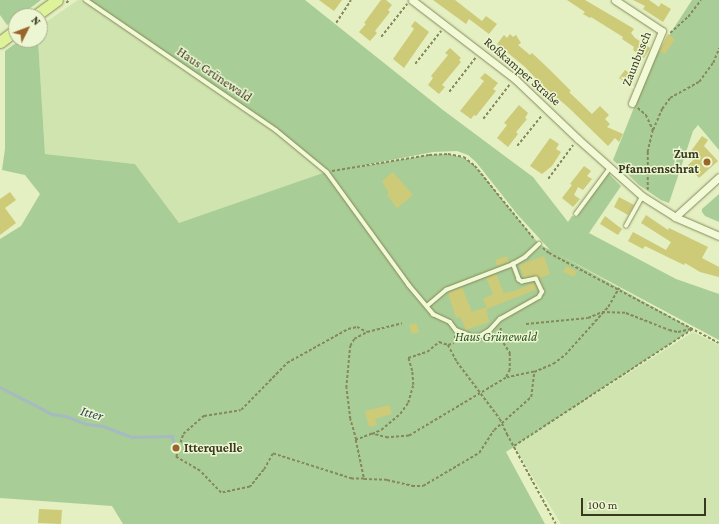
<!DOCTYPE html>
<meta charset="utf-8">
<style>
body{margin:0}
#map{position:relative;width:719px;height:524px;overflow:hidden;background:#e4efc2;font-family:"Crimson Pro",serif}
div>[style]{position:absolute}
.farmland>*{inset:0;background:#d0e4b0}
.green>*{inset:0;background:#a9cd96}
.stream>*{height:2.5px;margin:-1.25px;padding:0 1.25px;transform-origin:1.25px;border-radius:1.25px;background:#a5bac1}
.building>*{inset:0;background:#cdca78}
.path>*{height:1.5px;margin-top:-0.75px;transform-origin:0;background:repeating-linear-gradient(90deg,#858959 0 3px,transparent 0 5px)}
.roads{filter:drop-shadow(0 0 1px #858959) drop-shadow(0 0 1px #858959)}
.service>*{height:3.5px;margin:-1.75px;padding:0 1.75px;transform-origin:1.75px;border-radius:1.75px;background:#f1f9d6}
.minor>*{height:7px;margin:-3.5px;padding:0 3.5px;transform-origin:3.5px;border-radius:3.5px;background:#f1f9d6}
.primary>*{height:11px;margin:-5.5px;padding:0 5.5px;transform-origin:5.5px;border-radius:5.5px;background:#def399}
.dots>*{width:11px;height:11px;translate:-50% -50%;box-sizing:border-box;border:2px solid #edf6d2;border-radius:50%}
span{translate:-50% -50%;white-space:nowrap;text-align:center;line-height:1.15;-webkit-text-stroke:3px #edf6d2;paint-order:stroke}
.street-label{font-size:13px;color:#38381d}
.poi-label{font-size:13px;color:#38381d;font-weight:700}
.right{translate:-100% -50%;text-align:right}
.left{translate:0 -50%;text-align:left}
.park-label{font-size:13px;color:#2e5524;font-style:italic}
.water-label{font-size:14px;color:#2c4358;font-style:italic}
.north{position:absolute;left:8px;top:8px;width:40px;height:40px;box-sizing:border-box;background:#edf6d2;border:1px solid #a5aa8a;border-radius:50%;rotate:48deg;font-size:11px;font-weight:700;line-height:16px;text-align:center;color:#38381d}
.north::after{content:'';display:block;margin:auto;width:14px;height:18px;background:#996528;clip-path:polygon(50% 0,100% 100%,50% 72%,0 100%)}
.scale{position:absolute;left:581px;top:498px;width:125px;height:18px;box-sizing:border-box;border:2px solid #38381d;border-top:0;padding-left:5px;font-size:12px;line-height:14px;white-space:nowrap;color:#38381d;-webkit-text-stroke:3px #edf6d2;paint-order:stroke}
</style>
<div id="map">
<div class="farmland">
<i style="clip-path:polygon(78px 0,86px 0,276px 130px,327px 172px,179px 224px,135px 164px,45px 154px,38px 40px,40px 40px,40px 26px)"></i>
<i style="clip-path:polygon(693px 332px,719px 345px,719px 524px,561px 524px,514px 446px)"></i>
</div>
<div class="green">
<i style="clip-path:polygon(0 0,41px 0,20px 16px,16px 16px,16px 19px,7px 25px,0 15px)"></i>
<i style="clip-path:polygon(evenodd,86px 0,305px 0,443px 110px,533px 177px,568px 222px,572px 216px,577px 217px,608px 173px,621px 186px,589px 233px,676px 279px,719px 294px,719px 340px,556px 253px,693px 329px,506px 452px,545px 524px,123px 524px,112px 506px,0 498px,0 239px,21px 226px,40px 194px,25px 175px,2px 170px,5px 149px,5px 51px,20px 40px,38px 40px,45px 154px,135px 164px,179px 223px,326px 172px,276px 130px,86px 0,457px 151px,468px 155px,476px 162px,517px 214px,550px 250px,539px 244px,475px 166px,464px 158px,448px 154px,429px 155px,350px 168px,433px 152px,457px 151px)"></i>
<i style="clip-path:polygon(692px 0,719px 0,719px 150px,698px 125px,693px 131px,669px 203px,661px 200px,639px 185px,613px 160px,653px 60px)"></i>
<i style="clip-path:polygon(719px 194px,719px 222px,705px 216px,702px 212px,702px 209px)"></i>
</div>
<div class="stream">
<i style="left:0;top:387px;width:59px;rotate:27.4deg"></i>
<i style="left:52px;top:414px;width:14px;rotate:8deg"></i>
<i style="left:66px;top:416px;width:22px;rotate:21deg"></i>
<i style="left:87px;top:424px;width:16px;rotate:7deg"></i>
<i style="left:103px;top:426px;width:31px;rotate:21deg"></i>
<i style="left:132px;top:437px;width:40px;rotate:-1.4deg"></i>
<i style="left:172px;top:436px;width:13px;rotate:72deg"></i>
</div>
<div class="building">
<i style="clip-path:polygon(319px 0,342px 0,334px 11px)"></i>
<i style="clip-path:polygon(381px 0,386px 0,392px 5px,388px 10px,390px 12px,375px 31px,377px 33px,370px 41px,359px 32px,366px 24px,364px 23px)"></i>
<i style="clip-path:polygon(433px 0,455px 0,482px 21px,486px 16px,497px 24px,489px 34px,469px 19px,466px 24px)"></i>
<i style="clip-path:polygon(567px 0,585px 0,631px 27px,634px 29px,631px 33px,635px 38px,650px 48px,644px 58px,633px 50px,634px 47px,622px 39px,623px 37px,591px 17px,590px 18px,583px 14px,585px 12px)"></i>
<i style="clip-path:polygon(633px 0,649px 0,659px 7px,661px 3px,671px 9px,663px 22px,643px 9px,645px 6px)"></i>
<i style="clip-path:polygon(415px 21px,429px 32px,404px 68px,393px 59px,414px 29px,411px 26px)"></i>
<i style="clip-path:polygon(510px 34px,513px 37px,516px 35px,521px 43px,518px 45px,530px 55px,532px 53px,549px 69px,571px 91px,569px 92px,592px 114px,600px 106px,609px 115px,605px 119px,610px 124px,607px 127px,623px 134px,619px 142px,615px 138px,608px 146px,569px 108px,541px 84px,525px 67px,497px 44px,504px 35px,507px 38px)"></i>
<i style="clip-path:polygon(668px 34px,675px 39px,665px 54px,659px 51px)"></i>
<i style="clip-path:polygon(450px 48px,461px 58px,459px 60px,461px 62px,442px 85px,445px 87px,439px 94px,428px 85px,433px 78px,431px 76px,448px 55px,445px 53px)"></i>
<i style="clip-path:polygon(625px 70px,635px 77px,630px 85px,619px 78px)"></i>
<i style="clip-path:polygon(485px 73px,498px 83px,493px 89px,496px 91px,476px 116px,474px 115px,471px 119px,460px 111px,484px 81px,480px 78px)"></i>
<i style="clip-path:polygon(519px 105px,528px 113px,525px 118px,527px 119px,516px 132px,518px 134px,508px 147px,497px 138px,507px 125px,504px 123px)"></i>
<i style="clip-path:polygon(702px 136px,708px 140px,704px 146px,718px 161px,699px 178px,688px 165px,699px 155px,691px 151px)"></i>
<i style="clip-path:polygon(550px 138px,559px 144px,556px 149px,561px 152px,552px 166px,542px 174px,530px 166px)"></i>
<i style="clip-path:polygon(584px 166px,591px 171px,587px 176px,592px 179px,583px 190px,578px 187px,574px 195px,580px 199px,573px 207px,562px 198px,572px 185px,570px 184px)"></i>
<i style="clip-path:polygon(393px 172px,413px 195px,397px 208px,387px 195px,389px 194px,382px 181px)"></i>
<i style="clip-path:polygon(10px 192px,16px 200px,5px 208px,16px 223px,0 235px,0 199px)"></i>
<i style="clip-path:polygon(619px 197px,634px 205px,628px 215px,614px 207px)"></i>
<i style="clip-path:polygon(646px 215px,668px 230px,669px 228px,708px 247px,702px 258px,719px 267px,719px 277px,700px 272px,685px 263px,684px 265px,645px 246px,643px 249px,628px 241px,633px 232px,666px 250px,671px 242px,641px 223px)"></i>
<i style="clip-path:polygon(605px 216px,622px 229px,618px 235px,600px 224px)"></i>
<i style="clip-path:polygon(507px 256px,509px 262px,497px 266px,495px 260px)"></i>
<i style="clip-path:polygon(544px 256px,550px 274px,539px 278px,536px 276px,524px 278px,519px 265px)"></i>
<i style="clip-path:polygon(566px 266px,577px 271px,574px 277px,563px 272px)"></i>
<i style="clip-path:polygon(496px 274px,504px 293px,514px 291px,534px 283px,537px 289px,487px 309px,483px 299px,493px 294px,486px 278px)"></i>
<i style="clip-path:polygon(462px 287px,472px 312px,486px 307px,489px 322px,466px 330px,460px 317px,456px 318px,448px 293px)"></i>
<i style="clip-path:polygon(416px 323px,419px 332px,412px 334px,409px 325px)"></i>
<i style="clip-path:polygon(389px 405px,392px 414px,375px 419px,377px 425px,369px 427px,365px 411px)"></i>
<i style="clip-path:polygon(39px 509px,62px 510px,61px 524px,38px 523px)"></i>
</div>
<div class="path">
<i style="left:66px;top:3px;width:4px;rotate:-45deg"></i>
<i style="left:336px;top:23px;width:27px;rotate:-57deg"></i>
<i style="left:670px;top:33px;width:24px;rotate:-42deg"></i>
<i style="left:688px;top:17px;width:21px;rotate:-53deg"></i>
<i style="left:381px;top:37px;width:42px;rotate:-51.8deg"></i>
<i style="left:415px;top:64px;width:42px;rotate:-51.8deg"></i>
<i style="left:449px;top:92px;width:44px;rotate:-52.4deg"></i>
<i style="left:638px;top:108px;width:11px;rotate:41deg"></i>
<i style="left:646px;top:115px;width:17px;rotate:65deg"></i>
<i style="left:653px;top:130px;width:23px;rotate:103deg"></i>
<i style="left:648px;top:152px;width:38px;rotate:90deg"></i>
<i style="left:483px;top:119px;width:44px;rotate:-52.4deg"></i>
<i style="left:653px;top:130px;width:23px;rotate:-67deg"></i>
<i style="left:662px;top:109px;width:14px;rotate:-54deg"></i>
<i style="left:670px;top:98px;width:33px;rotate:-29deg"></i>
<i style="left:699px;top:82px;width:24px;rotate:-54deg"></i>
<i style="left:713px;top:63px;width:16px;rotate:-68deg"></i>
<i style="left:517px;top:146px;width:40px;rotate:-51deg"></i>
<i style="left:332px;top:171px;width:98px;rotate:-9.4deg"></i>
<i style="left:429px;top:155px;width:19px;rotate:-3deg"></i>
<i style="left:448px;top:154px;width:16px;rotate:11deg"></i>
<i style="left:464px;top:157px;width:14px;rotate:39deg"></i>
<i style="left:475px;top:166px;width:95px;rotate:51deg"></i>
<i style="left:548px;top:179px;width:42px;rotate:-53.7deg"></i>
<i style="left:543px;top:248px;width:8px;rotate:40deg"></i>
<i style="left:549px;top:253px;width:192px;rotate:27.9deg"></i>
<i style="left:526px;top:324px;width:62px;rotate:-5.5deg"></i>
<i style="left:588px;top:318px;width:15px;rotate:-23deg"></i>
<i style="left:602px;top:312px;width:24px;rotate:2deg"></i>
<i style="left:626px;top:313px;width:46px;rotate:21.6deg"></i>
<i style="left:669px;top:330px;width:9px;rotate:13deg"></i>
<i style="left:678px;top:332px;width:13px;rotate:-13deg"></i>
<i style="left:501px;top:328px;width:11px;rotate:90deg"></i>
<i style="left:501px;top:339px;width:17px;rotate:57deg"></i>
<i style="left:510px;top:353px;width:17px;rotate:90deg"></i>
<i style="left:510px;top:370px;width:9px;rotate:117deg"></i>
<i style="left:448px;top:345px;width:19px;rotate:62deg"></i>
<i style="left:457px;top:362px;width:71px;rotate:53deg"></i>
<i style="left:500px;top:419px;width:17px;rotate:65deg"></i>
<i style="left:507px;top:434px;width:102px;rotate:61.4deg"></i>
<i style="left:534px;top:372px;width:29px;rotate:168deg"></i>
<i style="left:506px;top:378px;width:113px;rotate:149.1deg"></i>
<i style="left:409px;top:436px;width:21px;rotate:175deg"></i>
<i style="left:388px;top:438px;width:16px;rotate:-166deg"></i>
<i style="left:372px;top:434px;width:17px;rotate:159deg"></i>
<i style="left:356px;top:440px;width:40px;rotate:78deg"></i>
<i style="left:364px;top:479px;width:23px;rotate:2deg"></i>
<i style="left:387px;top:480px;width:26px;rotate:13deg"></i>
<i style="left:412px;top:486px;width:11px"></i>
<i style="left:423px;top:486px;width:65px;rotate:-30.5deg"></i>
<i style="left:479px;top:453px;width:27px;rotate:-57deg"></i>
<i style="left:494px;top:430px;width:50px;rotate:-41.7deg"></i>
<i style="left:531px;top:397px;width:25px;rotate:-83deg"></i>
<i style="left:534px;top:372px;width:21px;rotate:-23deg"></i>
<i style="left:553px;top:364px;width:15px;rotate:-37deg"></i>
<i style="left:565px;top:355px;width:64px;rotate:-48.1deg"></i>
<i style="left:608px;top:307px;width:22px;rotate:-60deg"></i>
<i style="left:372px;top:434px;width:10px;rotate:-24deg"></i>
<i style="left:381px;top:430px;width:25px;rotate:-40deg"></i>
<i style="left:400px;top:414px;width:14px;rotate:-54deg"></i>
<i style="left:408px;top:403px;width:19px;rotate:-74deg"></i>
<i style="left:413px;top:385px;width:14px;rotate:-94deg"></i>
<i style="left:412px;top:371px;width:14px;rotate:-107deg"></i>
<i style="left:408px;top:358px;width:20px;rotate:-18deg"></i>
<i style="left:427px;top:352px;width:16px;rotate:-40deg"></i>
<i style="left:439px;top:342px;width:9px;rotate:18deg"></i>
<i style="left:448px;top:345px;width:6px;rotate:-18deg"></i>
<i style="left:454px;top:343px;width:7px;rotate:-82deg"></i>
<i style="left:356px;top:440px;width:22px;rotate:-106deg"></i>
<i style="left:350px;top:419px;width:31px;rotate:-97deg"></i>
<i style="left:346px;top:388px;width:42px;rotate:-84.6deg"></i>
<i style="left:350px;top:346px;width:8px;rotate:-60deg"></i>
<i style="left:354px;top:339px;width:15px;rotate:-28deg"></i>
<i style="left:367px;top:332px;width:36px;rotate:-14deg"></i>
<i style="left:514px;top:446px;width:214px;rotate:-33.2deg"></i>
<i style="left:364px;top:479px;width:12px;rotate:180deg"></i>
<i style="left:352px;top:479px;width:83px;rotate:-162.4deg"></i>
<i style="left:273px;top:454px;width:18px;rotate:119deg"></i>
<i style="left:264px;top:470px;width:22px;rotate:129deg"></i>
<i style="left:250px;top:487px;width:30px;rotate:168deg"></i>
<i style="left:221px;top:493px;width:30px;rotate:-134deg"></i>
<i style="left:200px;top:471px;width:28px;rotate:-150deg"></i>
<i style="left:176px;top:457px;width:24px;rotate:-73deg"></i>
<i style="left:183px;top:434px;width:28px;rotate:-41deg"></i>
<i style="left:204px;top:416px;width:37px;rotate:-9deg"></i>
<i style="left:241px;top:410px;width:66px;rotate:-45.6deg"></i>
<i style="left:287px;top:363px;width:70px;rotate:-29.1deg"></i>
<i style="left:348px;top:329px;width:9px;rotate:-13deg"></i>
<i style="left:357px;top:327px;width:11px;rotate:27deg"></i>
</div>
<div class="roads">
<div class="service">
<i style="left:86px;top:0;width:230px;rotate:34.4deg"></i>
<i style="left:276px;top:130px;width:66px;rotate:39.5deg"></i>
<i style="left:327px;top:172px;width:140px;rotate:54deg"></i>
<i style="left:409px;top:285px;width:38px;rotate:50deg"></i>
<i style="left:433px;top:314px;width:19px;rotate:25deg"></i>
<i style="left:450px;top:322px;width:10px;rotate:53deg"></i>
<i style="left:456px;top:330px;width:17px;rotate:21deg"></i>
<i style="left:472px;top:336px;width:8px"></i>
<i style="left:480px;top:336px;width:12px;rotate:-31deg"></i>
<i style="left:490px;top:330px;width:15px;rotate:-48deg"></i>
<i style="left:500px;top:319px;width:45px;rotate:-29.4deg"></i>
<i style="left:539px;top:297px;width:6px;rotate:-59deg"></i>
<i style="left:542px;top:292px;width:14px;rotate:-115deg"></i>
<i style="left:536px;top:279px;width:14px;rotate:168deg"></i>
<i style="left:522px;top:282px;width:4px;rotate:-146deg"></i>
<i style="left:519px;top:280px;width:17px;rotate:-111deg"></i>
<i style="left:576px;top:214px;width:57px;rotate:-53.5deg"></i>
<i style="left:626px;top:226px;width:33px;rotate:-61deg"></i>
<i style="left:427px;top:306px;width:25px;rotate:-40deg"></i>
<i style="left:446px;top:290px;width:72px;rotate:-21.2deg"></i>
<i style="left:513px;top:264px;width:14px;rotate:-30deg"></i>
<i style="left:525px;top:257px;width:19px;rotate:-43deg"></i>
</div>
<div class="minor">
<i style="left:412px;top:0;width:130px;rotate:37.5deg"></i>
<i style="left:515px;top:79px;width:87px;rotate:43.6deg"></i>
<i style="left:578px;top:139px;width:86px;rotate:41.7deg"></i>
<i style="left:642px;top:196px;width:39px;rotate:32deg"></i>
<i style="left:675px;top:217px;width:48px;rotate:23.4deg"></i>
<i style="left:615px;top:0;width:56px;rotate:33.4deg"></i>
<i style="left:662px;top:31px;width:78px;rotate:112.6deg"></i>
<i style="left:675px;top:217px;width:59px;rotate:-42.3deg"></i>
</div>
<div class="primary">
<i style="left:35px;top:16px;width:27px;rotate:-36deg"></i>
<i style="left:0;top:42px;width:20px;rotate:-37deg"></i>
</div>
</div>
<div class="dots">
<i style="left:707px;top:162px;background:#996528"></i>
<i style="left:176px;top:448px;background:#996528"></i>
</div>
<div class="street-label">
<span style="left:637px;top:59px;rotate:-68deg">Zaunbusch</span>
<span style="left:522px;top:72px;rotate:41deg">Roßkamper Straße</span>
<span style="left:214px;top:75px;rotate:34deg">Haus Grünewald</span>
</div>
<div class="poi-label">
<span class="right" style="left:699px;top:162px">Zum<br>Pfannenschrat</span>
<span class="left" style="left:184px;top:448px">Itterquelle</span>
</div>
<div class="park-label">
<span style="left:496px;top:337px">Haus Grünewald</span>
</div>
<div class="water-label">
<span style="left:92px;top:413px;rotate:15deg">Itter</span>
</div>
<div class="north">N</div>
<div class="scale">100 m</div>
</div>
